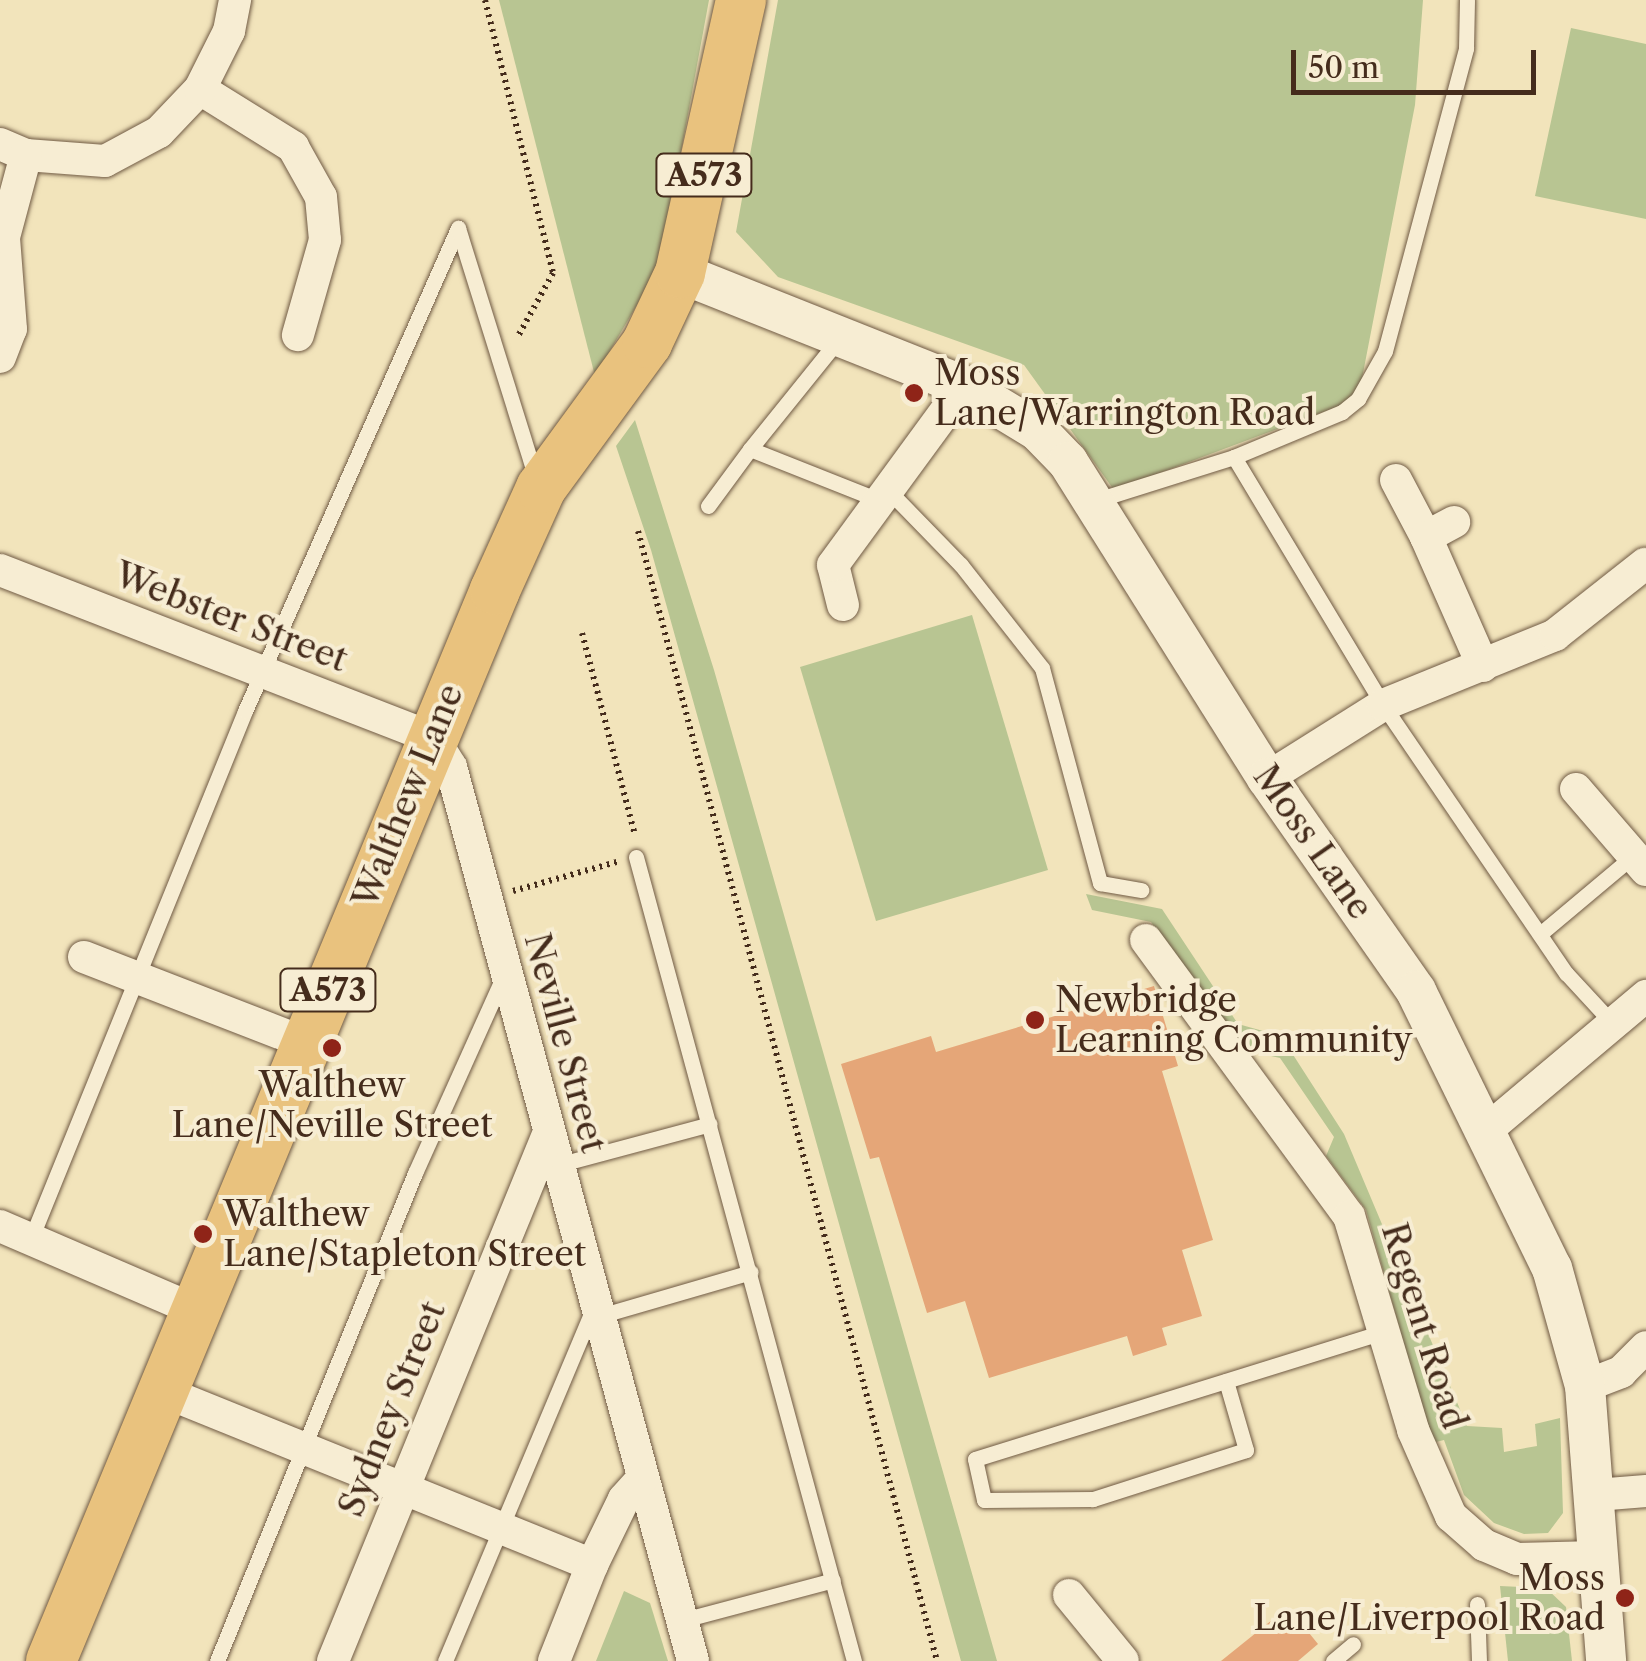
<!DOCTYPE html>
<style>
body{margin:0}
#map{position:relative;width:1646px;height:1661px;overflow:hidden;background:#f2e4bb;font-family:"Libre Caslon Text",serif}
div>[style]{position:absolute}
.green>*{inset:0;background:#b8c592}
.building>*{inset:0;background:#e5a678}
.path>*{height:6px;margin-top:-3px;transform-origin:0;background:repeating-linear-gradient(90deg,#452c1c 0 2.5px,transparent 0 7.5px)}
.roads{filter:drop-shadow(0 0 2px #705a44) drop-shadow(0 0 2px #705a44)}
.service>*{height:15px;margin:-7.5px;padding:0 7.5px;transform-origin:7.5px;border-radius:7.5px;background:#f7edd3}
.minor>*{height:32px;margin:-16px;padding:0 16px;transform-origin:16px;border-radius:16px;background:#f7edd3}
.tertiary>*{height:40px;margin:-20px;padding:0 20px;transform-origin:20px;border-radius:20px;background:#f7edd3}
.primary>*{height:50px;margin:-25px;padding:0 25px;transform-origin:25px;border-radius:25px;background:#e9c27e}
.dots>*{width:28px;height:28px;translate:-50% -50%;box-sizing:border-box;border:5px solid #f7edd3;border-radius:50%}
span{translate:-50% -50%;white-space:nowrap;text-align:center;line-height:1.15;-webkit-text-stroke:8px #f7edd3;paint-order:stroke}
.shield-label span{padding:2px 8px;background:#f7edd3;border:2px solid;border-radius:8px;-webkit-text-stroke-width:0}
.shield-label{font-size:32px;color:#452c1c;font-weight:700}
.poi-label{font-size:35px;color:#452c1c}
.left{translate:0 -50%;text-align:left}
.right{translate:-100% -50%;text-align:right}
.street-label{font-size:35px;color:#452c1c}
.scale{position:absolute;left:1291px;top:50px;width:245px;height:45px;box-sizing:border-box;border:5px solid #452c1c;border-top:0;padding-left:12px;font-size:30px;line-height:35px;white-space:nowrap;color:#452c1c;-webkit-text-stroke:8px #f7edd3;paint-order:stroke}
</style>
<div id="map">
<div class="green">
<i style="clip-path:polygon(499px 0,709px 0,660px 266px,595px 376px)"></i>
<i style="clip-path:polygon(778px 0,1423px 0,1415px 105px,1358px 399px,1114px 490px,1024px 365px,778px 277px,736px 232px)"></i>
<i style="clip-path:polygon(1571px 28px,1646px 44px,1646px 219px,1535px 196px)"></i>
<i style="clip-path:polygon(635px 420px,714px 670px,997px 1661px,961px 1661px,651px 550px,616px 446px)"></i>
<i style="clip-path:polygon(972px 615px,1048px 870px,876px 921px,800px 667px)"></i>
<i style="clip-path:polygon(1086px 894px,1162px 909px,1238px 1024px,1281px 1036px,1344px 1134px,1467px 1426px,1502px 1428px,1504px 1452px,1537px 1446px,1535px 1424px,1560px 1418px,1563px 1513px,1548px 1533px,1524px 1534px,1494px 1523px,1464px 1495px,1444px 1440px,1432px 1443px,1366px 1210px,1326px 1156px,1334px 1137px,1280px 1058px,1235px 1048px,1151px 922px,1092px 910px)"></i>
<i style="clip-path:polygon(1500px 1586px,1546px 1588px,1566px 1607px,1572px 1661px,1508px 1661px)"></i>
<i style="clip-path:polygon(624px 1591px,650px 1603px,668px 1661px,596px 1661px)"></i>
</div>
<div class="building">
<i style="clip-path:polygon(1154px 986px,1178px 1066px,1162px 1071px,1213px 1240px,1182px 1250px,1202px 1316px,1162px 1328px,1167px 1345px,1133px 1356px,1127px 1336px,989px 1378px,965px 1301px,927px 1313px,879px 1157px,870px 1159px,841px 1064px,931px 1036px,936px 1052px)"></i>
<i style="clip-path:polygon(1288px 1607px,1318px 1644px,1298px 1661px,1221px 1661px)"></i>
</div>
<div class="path">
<i style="left:485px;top:0;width:281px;rotate:76deg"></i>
<i style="left:553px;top:273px;width:74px;rotate:119deg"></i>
<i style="left:638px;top:531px;width:1169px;rotate:75.18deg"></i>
<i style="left:582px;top:633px;width:209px;rotate:75.3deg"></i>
<i style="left:513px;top:891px;width:108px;rotate:-15.6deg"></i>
</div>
<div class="roads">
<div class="service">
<i style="left:838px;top:340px;width:140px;rotate:128.9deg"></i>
<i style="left:750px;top:449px;width:139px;rotate:21.6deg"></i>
<i style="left:1234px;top:457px;width:117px;rotate:-22.6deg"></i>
<i style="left:1342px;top:412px;width:21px;rotate:-39deg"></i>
<i style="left:1358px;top:399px;width:55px;rotate:-60.6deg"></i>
<i style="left:1385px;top:351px;width:314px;rotate:-75deg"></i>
<i style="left:1466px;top:48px;width:48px;rotate:-88.8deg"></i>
<i style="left:887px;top:489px;width:106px;rotate:45.8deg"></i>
<i style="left:961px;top:565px;width:131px;rotate:51.8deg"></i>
<i style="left:1042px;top:668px;width:223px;rotate:74.9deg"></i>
<i style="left:1100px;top:883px;width:42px;rotate:9.7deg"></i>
<i style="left:1097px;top:500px;width:144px;rotate:-17.4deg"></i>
<i style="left:1234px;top:457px;width:289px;rotate:59deg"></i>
<i style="left:1383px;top:705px;width:325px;rotate:55.7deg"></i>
<i style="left:1566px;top:973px;width:69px;rotate:47.3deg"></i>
<i style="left:708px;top:506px;width:71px;rotate:-53.6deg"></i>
<i style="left:636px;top:857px;width:833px;rotate:74.83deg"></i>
<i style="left:1540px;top:934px;width:121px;rotate:-40deg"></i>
<i style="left:557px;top:1165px;width:158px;rotate:-15deg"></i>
<i style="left:30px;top:1241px;width:572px;rotate:-67.92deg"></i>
<i style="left:245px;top:711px;width:528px;rotate:-66.2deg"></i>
<i style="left:458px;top:228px;width:265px;rotate:72.7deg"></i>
<i style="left:596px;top:1317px;width:161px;rotate:-16.2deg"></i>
<i style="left:1226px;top:1381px;width:72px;rotate:73.8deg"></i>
<i style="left:1246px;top:1450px;width:161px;rotate:162.2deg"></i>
<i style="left:1093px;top:1499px;width:109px;rotate:179.5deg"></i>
<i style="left:984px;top:1500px;width:42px;rotate:-102.4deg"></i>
<i style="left:975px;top:1459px;width:428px;rotate:-17.3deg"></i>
<i style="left:1477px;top:1604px;width:57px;rotate:88deg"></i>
<i style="left:683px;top:1620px;width:155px;rotate:-14.9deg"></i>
<i style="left:217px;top:1661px;width:527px;rotate:-67.92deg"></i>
<i style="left:415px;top:1173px;width:215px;rotate:-65.8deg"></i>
<i style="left:445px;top:1661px;width:379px;rotate:-67.2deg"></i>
<i style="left:1333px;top:1661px;width:26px;rotate:-40deg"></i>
</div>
<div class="minor">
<i style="left:200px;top:89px;width:110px;rotate:31.9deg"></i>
<i style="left:293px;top:147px;width:57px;rotate:60.8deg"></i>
<i style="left:321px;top:197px;width:43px;rotate:84.7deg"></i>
<i style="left:325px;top:240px;width:99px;rotate:105.9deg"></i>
<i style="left:0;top:144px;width:28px;rotate:23deg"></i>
<i style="left:26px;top:155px;width:79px;rotate:4.3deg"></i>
<i style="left:105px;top:161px;width:61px;rotate:-28.2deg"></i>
<i style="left:159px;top:132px;width:59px;rotate:-46.4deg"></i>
<i style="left:200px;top:89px;width:65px;rotate:-63.4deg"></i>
<i style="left:229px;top:31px;width:32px;rotate:-79deg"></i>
<i style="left:0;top:357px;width:30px;rotate:-69deg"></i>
<i style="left:11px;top:329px;width:92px;rotate:-94.4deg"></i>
<i style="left:4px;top:237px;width:85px;rotate:-75deg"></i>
<i style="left:1396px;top:480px;width:64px;rotate:62.2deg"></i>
<i style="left:1426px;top:537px;width:32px;rotate:-28deg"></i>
<i style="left:1426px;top:537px;width:141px;rotate:66.2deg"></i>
<i style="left:0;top:570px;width:464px;rotate:21.2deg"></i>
<i style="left:433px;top:738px;width:34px;rotate:58deg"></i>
<i style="left:451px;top:767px;width:926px;rotate:74.85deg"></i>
<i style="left:843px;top:605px;width:41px;rotate:-104deg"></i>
<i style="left:833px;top:565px;width:222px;rotate:-53.8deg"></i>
<i style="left:1267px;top:778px;width:137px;rotate:-32.2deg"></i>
<i style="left:1383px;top:705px;width:186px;rotate:-22.1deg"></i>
<i style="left:1555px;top:635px;width:115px;rotate:-38.3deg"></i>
<i style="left:1576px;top:789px;width:107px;rotate:49.2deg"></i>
<i style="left:1146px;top:940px;width:343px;rotate:53.7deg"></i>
<i style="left:1349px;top:1216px;width:223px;rotate:73.3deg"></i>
<i style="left:1413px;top:1430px;width:94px;rotate:66.2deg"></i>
<i style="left:1451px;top:1516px;width:44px;rotate:41.3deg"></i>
<i style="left:1484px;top:1545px;width:36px;rotate:23deg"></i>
<i style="left:1517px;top:1559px;width:79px;rotate:-1.5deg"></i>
<i style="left:84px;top:957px;width:238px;rotate:21.2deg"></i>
<i style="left:1488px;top:1129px;width:207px;rotate:-40.1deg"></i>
<i style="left:0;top:1226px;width:215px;rotate:23.3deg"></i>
<i style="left:1585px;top:1386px;width:39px;rotate:-21deg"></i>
<i style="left:1621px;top:1372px;width:35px;rotate:-45deg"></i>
<i style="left:162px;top:1391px;width:464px;rotate:22deg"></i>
<i style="left:1596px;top:1495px;width:50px;rotate:-4.6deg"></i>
<i style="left:1069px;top:1595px;width:85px;rotate:50.7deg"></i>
<i style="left:333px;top:1661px;width:571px;rotate:-67.79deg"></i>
<i style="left:554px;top:1661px;width:103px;rotate:-68.4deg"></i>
<i style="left:592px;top:1565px;width:73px;rotate:-64.1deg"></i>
<i style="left:624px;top:1499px;width:28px;rotate:-48deg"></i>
</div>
<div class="tertiary">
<i style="left:680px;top:273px;width:306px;rotate:21.7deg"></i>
<i style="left:964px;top:386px;width:87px;rotate:31.3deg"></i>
<i style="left:1038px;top:431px;width:43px;rotate:45.9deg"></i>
<i style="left:1068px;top:462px;width:373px;rotate:57.8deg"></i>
<i style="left:1267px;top:778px;width:260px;rotate:55deg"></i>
<i style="left:1416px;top:991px;width:309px;rotate:63.9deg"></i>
<i style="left:1552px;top:1268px;width:123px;rotate:74.4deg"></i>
<i style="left:1585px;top:1386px;width:276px;rotate:85.6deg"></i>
</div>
<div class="primary">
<i style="left:51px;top:1661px;width:1159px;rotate:-67.48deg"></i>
<i style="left:495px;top:590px;width:112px;rotate:-65.7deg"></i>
<i style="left:541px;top:488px;width:180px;rotate:-53.8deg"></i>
<i style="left:647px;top:343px;width:77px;rotate:-64.8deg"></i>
<i style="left:680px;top:273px;width:280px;rotate:-77.4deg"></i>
</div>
</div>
<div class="dots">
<i style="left:914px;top:393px;background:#8f2418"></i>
<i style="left:1035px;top:1020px;background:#8f2418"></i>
<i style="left:332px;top:1048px;background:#8f2418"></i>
<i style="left:203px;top:1234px;background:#8f2418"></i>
<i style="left:1625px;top:1598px;background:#8f2418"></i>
</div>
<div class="shield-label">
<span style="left:704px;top:175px">A573</span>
<span style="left:328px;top:990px">A573</span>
</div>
<div class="poi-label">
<span class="left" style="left:934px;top:393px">Moss<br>Lane/Warrington Road</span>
<span class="left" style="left:1055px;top:1020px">Newbridge<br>Learning Community</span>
<span style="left:332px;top:1105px">Walthew<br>Lane/Neville Street</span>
<span class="left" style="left:223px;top:1234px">Walthew<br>Lane/Stapleton Street</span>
<span class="right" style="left:1605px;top:1598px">Moss<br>Lane/Liverpool Road</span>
</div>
<div class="street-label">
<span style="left:231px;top:617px;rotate:21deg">Webster Street</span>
<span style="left:408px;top:796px;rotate:-68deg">Walthew Lane</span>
<span style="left:1313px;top:842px;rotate:55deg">Moss Lane</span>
<span style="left:565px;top:1043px;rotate:75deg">Neville Street</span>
<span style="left:1424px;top:1326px;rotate:73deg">Regent Road</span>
<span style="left:392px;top:1409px;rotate:-68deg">Sydney Street</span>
</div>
<div class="scale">50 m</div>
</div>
